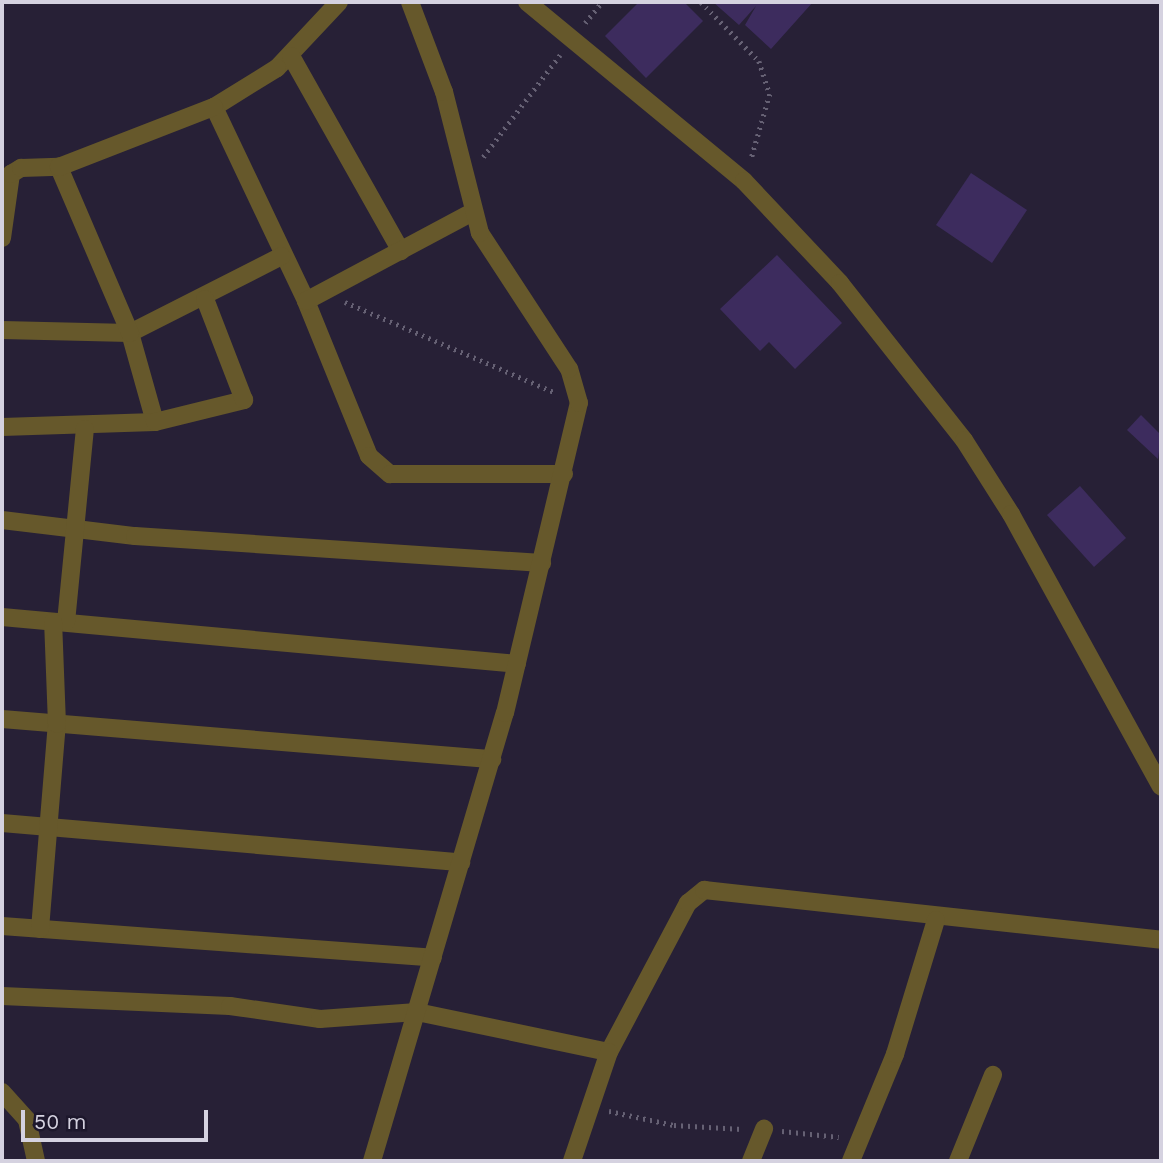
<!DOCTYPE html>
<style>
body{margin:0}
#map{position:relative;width:1163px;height:1163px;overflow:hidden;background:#272036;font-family:"Work Sans",sans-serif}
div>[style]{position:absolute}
.building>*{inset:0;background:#3d2c5e}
.path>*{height:4.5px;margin-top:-2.25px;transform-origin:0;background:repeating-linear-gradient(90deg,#666174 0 2px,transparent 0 7px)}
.minor>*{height:18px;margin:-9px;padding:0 9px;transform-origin:9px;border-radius:9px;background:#66582b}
span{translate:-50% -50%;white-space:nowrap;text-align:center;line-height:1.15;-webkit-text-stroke:5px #1d172c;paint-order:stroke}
.frame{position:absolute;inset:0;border:4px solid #d5d2e0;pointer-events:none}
.scale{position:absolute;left:21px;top:1110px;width:187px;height:32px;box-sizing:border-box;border:4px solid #d5d2e0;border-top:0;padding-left:9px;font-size:21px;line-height:24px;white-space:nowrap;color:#d5d2e0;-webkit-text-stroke:5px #1d172c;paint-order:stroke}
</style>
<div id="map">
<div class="building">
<i style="clip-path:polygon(639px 2px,684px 2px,703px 21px,646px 78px,605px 36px)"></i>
<i style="clip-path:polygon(713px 2px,813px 2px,771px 49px,745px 25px,756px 6px,739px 25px)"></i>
<i style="clip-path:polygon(971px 173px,1027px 210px,992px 263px,936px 225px)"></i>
<i style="clip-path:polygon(777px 255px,842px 323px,795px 369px,769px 342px,760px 351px,720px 309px)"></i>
<i style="clip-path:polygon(1141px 415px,1161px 435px,1158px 459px,1127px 430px)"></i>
<i style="clip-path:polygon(1080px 486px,1126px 538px,1094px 567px,1047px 515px)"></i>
</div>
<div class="path">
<i style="left:701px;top:2px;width:83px;rotate:45.5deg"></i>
<i style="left:759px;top:61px;width:35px;rotate:72deg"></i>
<i style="left:770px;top:94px;width:69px;rotate:106.1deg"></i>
<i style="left:585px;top:23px;width:27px;rotate:-51deg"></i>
<i style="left:483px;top:157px;width:128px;rotate:-53deg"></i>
<i style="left:345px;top:302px;width:230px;rotate:23.3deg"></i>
<i style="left:609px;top:1111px;width:66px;rotate:12.2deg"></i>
<i style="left:674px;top:1125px;width:68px;rotate:3.4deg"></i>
<i style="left:782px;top:1131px;width:57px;rotate:6deg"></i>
</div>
<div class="minor">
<i style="left:339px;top:2px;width:91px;rotate:133.2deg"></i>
<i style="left:277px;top:68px;width:74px;rotate:148.2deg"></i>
<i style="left:214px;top:107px;width:215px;rotate:64.6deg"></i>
<i style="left:306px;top:301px;width:167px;rotate:67.9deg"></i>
<i style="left:369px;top:456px;width:28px;rotate:41deg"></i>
<i style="left:390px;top:474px;width:174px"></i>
<i style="left:527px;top:2px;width:281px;rotate:39.5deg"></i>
<i style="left:744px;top:181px;width:140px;rotate:46.7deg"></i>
<i style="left:840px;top:283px;width:200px;rotate:51.7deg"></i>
<i style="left:964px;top:440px;width:88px;rotate:57.6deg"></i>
<i style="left:1011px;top:514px;width:311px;rotate:61.2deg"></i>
<i style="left:291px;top:56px;width:224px;rotate:60.6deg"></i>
<i style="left:2px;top:238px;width:65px;rotate:-82deg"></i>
<i style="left:11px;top:174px;width:12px;rotate:-31deg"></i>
<i style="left:21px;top:168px;width:38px;rotate:-2deg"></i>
<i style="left:306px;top:301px;width:189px;rotate:-28.1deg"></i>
<i style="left:2px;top:330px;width:128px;rotate:1.3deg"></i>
<i style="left:130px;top:333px;width:170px;rotate:-26.9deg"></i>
<i style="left:155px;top:422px;width:92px;rotate:-105.7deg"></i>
<i style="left:130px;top:333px;width:181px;rotate:-113.2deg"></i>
<i style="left:59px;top:167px;width:166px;rotate:-21.2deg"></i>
<i style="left:2px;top:427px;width:153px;rotate:-1.9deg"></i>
<i style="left:155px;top:422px;width:92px;rotate:-13.9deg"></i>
<i style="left:244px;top:400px;width:108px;rotate:-111.1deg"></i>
<i style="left:2px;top:520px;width:134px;rotate:6.9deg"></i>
<i style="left:135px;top:536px;width:408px;rotate:3.8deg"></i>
<i style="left:2px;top:617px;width:517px;rotate:5.21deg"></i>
<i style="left:66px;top:622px;width:194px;rotate:-84.4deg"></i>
<i style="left:2px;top:719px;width:492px;rotate:4.7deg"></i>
<i style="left:2px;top:823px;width:461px;rotate:4.9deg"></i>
<i style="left:2px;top:926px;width:432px;rotate:4.2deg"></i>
<i style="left:40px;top:929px;width:206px;rotate:-85.3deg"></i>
<i style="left:57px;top:724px;width:102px;rotate:-92.2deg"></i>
<i style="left:2px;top:996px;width:228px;rotate:2.5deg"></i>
<i style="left:230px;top:1006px;width:91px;rotate:8.2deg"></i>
<i style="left:320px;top:1019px;width:97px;rotate:-4.1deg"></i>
<i style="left:417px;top:1012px;width:196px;rotate:11.8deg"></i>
<i style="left:609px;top:1052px;width:169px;rotate:-62.1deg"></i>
<i style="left:688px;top:903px;width:21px;rotate:-39deg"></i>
<i style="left:704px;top:890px;width:460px;rotate:6.2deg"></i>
<i style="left:2px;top:1092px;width:38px;rotate:48deg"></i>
<i style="left:27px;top:1120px;width:42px;rotate:77.6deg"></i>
<i style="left:372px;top:1161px;width:467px;rotate:-73.5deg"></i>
<i style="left:505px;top:713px;width:319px;rotate:-76.6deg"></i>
<i style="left:579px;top:403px;width:35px;rotate:-106deg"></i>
<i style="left:569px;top:369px;width:163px;rotate:-123.2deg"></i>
<i style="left:480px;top:233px;width:146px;rotate:-104.3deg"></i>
<i style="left:444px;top:92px;width:96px;rotate:-110.7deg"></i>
<i style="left:572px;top:1161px;width:115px;rotate:-71.3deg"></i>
<i style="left:751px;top:1161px;width:35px;rotate:-68deg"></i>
<i style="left:851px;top:1161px;width:116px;rotate:-67.6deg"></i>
<i style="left:895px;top:1054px;width:140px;rotate:-73deg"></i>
<i style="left:958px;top:1161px;width:93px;rotate:-67.9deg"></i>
</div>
<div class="frame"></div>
<div class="scale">50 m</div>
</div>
